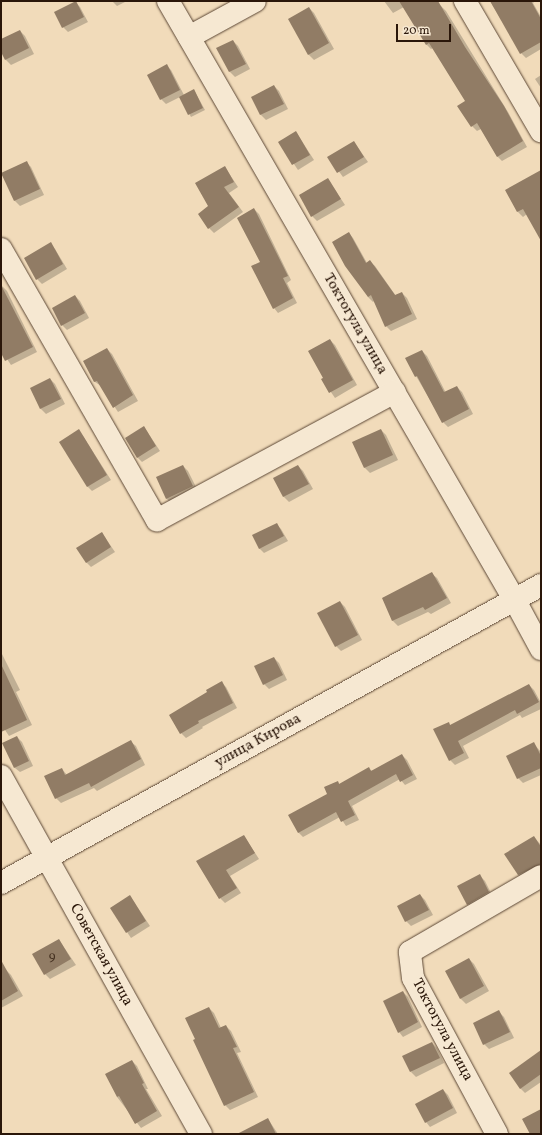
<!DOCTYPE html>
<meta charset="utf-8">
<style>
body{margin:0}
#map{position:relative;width:542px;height:1135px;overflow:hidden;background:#f1dbba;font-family:Vollkorn,serif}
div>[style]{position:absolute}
.shadow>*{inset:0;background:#0003}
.building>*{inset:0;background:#917c65}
.roads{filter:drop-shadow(0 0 1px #5c4735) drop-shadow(0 0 1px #5c4735)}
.minor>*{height:22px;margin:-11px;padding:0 11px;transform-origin:11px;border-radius:11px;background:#f6e8d2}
span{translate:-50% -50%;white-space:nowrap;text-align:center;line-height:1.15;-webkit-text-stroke:3px #f6e8d2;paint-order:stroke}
.number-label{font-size:13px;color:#443020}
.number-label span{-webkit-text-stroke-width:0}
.street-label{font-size:15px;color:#2a1609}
.frame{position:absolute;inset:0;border:2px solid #2a1609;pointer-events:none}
.scale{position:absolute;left:396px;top:24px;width:55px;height:18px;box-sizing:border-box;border:2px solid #2a1609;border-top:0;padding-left:5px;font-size:12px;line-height:14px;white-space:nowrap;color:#2a1609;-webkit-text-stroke:3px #f6e8d2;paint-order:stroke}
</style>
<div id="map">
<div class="shadow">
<i style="clip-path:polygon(112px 1px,127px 1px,117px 6px)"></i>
<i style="clip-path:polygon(384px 1px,422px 1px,441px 6px,446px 11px,508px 112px,527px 147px,502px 161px,497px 156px,481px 129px,477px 131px,472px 126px,459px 106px,466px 101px,433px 48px,431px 49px,426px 44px,404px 7px,393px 13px)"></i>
<i style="clip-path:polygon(490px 1px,535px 1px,533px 3px,541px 17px,541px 49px,526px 58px,521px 53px)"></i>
<i style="clip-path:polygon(75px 2px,80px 7px,88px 22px,68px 32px,63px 27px)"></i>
<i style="clip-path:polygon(309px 8px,314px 13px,334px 49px,314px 60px,309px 55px,289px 19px)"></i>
<i style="clip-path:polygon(20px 31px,25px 36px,34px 54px,11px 65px,6px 60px,1px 50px,1px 40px)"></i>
<i style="clip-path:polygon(233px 41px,238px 46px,250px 69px,235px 77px,230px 72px,218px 49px)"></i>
<i style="clip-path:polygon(166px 65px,171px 70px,184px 95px,194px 90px,205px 110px,191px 117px,180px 97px,166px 104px,161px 99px)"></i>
<i style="clip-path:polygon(541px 75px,541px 88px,535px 79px)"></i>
<i style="clip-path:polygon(274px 86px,279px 91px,288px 109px,266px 120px,261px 115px,252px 97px)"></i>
<i style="clip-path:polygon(296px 132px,314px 160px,298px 170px,279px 142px)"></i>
<i style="clip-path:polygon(354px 142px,368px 162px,343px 177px,329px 158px)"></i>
<i style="clip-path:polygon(26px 162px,31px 167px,44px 195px,20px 206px,15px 201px,2px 174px)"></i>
<i style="clip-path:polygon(225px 167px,238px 187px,229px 193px,243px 212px,214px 233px,209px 228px,210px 206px)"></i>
<i style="clip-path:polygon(541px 174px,541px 239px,527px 214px,523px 217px,518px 212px,506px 191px)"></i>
<i style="clip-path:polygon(328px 179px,345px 205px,317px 221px,312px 216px,300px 195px)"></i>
<i style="clip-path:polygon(254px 209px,259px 214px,291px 280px,287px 283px,297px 303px,278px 313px,274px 308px,262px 262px)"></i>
<i style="clip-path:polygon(349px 233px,353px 238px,367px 263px,370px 262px,375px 266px,396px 296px,402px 293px,407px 298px,417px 319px,391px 331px,386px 326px,374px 301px,373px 302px,368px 297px)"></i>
<i style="clip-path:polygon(50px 244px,55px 249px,67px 269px,42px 284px,37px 279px)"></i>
<i style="clip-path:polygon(2px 286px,7px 291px,37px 352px,11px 365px,1px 350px,1px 287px)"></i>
<i style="clip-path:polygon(75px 296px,80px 301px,89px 318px,67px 330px,62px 325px)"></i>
<i style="clip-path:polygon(330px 340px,335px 345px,357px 385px,335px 398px,322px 379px,324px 378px)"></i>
<i style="clip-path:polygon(107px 349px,112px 354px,138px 401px,118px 412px,101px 386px,95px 382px,84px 362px)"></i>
<i style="clip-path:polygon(422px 351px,427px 356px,446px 393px,457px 387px,462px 392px,473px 414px,448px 427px,443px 422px,406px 359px)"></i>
<i style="clip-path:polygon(50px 379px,55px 384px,65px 404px,46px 414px,41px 409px,31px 389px)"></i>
<i style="clip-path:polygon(144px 427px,160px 451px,142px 462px,137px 457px)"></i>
<i style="clip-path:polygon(381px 430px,386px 435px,398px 460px,370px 473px,365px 468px,353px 443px)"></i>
<i style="clip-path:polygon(78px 431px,83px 436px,111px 480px,92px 491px,87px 486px)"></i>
<i style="clip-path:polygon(183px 466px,188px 471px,198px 491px,172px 504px,167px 499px,158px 478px)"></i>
<i style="clip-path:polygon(298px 466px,303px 471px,313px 489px,289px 502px,284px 497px,274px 479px)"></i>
<i style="clip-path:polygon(276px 524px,281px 529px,288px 541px,264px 553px,259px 548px)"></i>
<i style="clip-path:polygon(102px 533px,115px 552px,91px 567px,86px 562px)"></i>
<i style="clip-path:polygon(432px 574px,437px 578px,451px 603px,431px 614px,428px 612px,398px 626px,393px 621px,383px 598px)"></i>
<i style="clip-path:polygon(340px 602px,345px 607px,362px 640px,341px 651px,336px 646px)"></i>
<i style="clip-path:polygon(1px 652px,20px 690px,16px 692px,32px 725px,9px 736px,1px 724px)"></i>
<i style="clip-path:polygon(274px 658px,279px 663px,287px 680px,269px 689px,264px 684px)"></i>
<i style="clip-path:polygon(221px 682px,226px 687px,237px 708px,202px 727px,203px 728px,186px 738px,181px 733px,209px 693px)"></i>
<i style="clip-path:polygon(529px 685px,534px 690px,541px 703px,541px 709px,522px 718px,520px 715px,463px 746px,469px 758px,455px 765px,450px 760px,448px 723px,451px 726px)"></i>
<i style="clip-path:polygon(17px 737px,22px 742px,33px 766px,20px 772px,15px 768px)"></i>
<i style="clip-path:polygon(131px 742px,136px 746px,145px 765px,97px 791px,94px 788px,61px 803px,56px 798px,62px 769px,67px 775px)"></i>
<i style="clip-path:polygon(534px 744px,541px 752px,541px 775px,523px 783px,518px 778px)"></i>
<i style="clip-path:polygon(402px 755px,407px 760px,417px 779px,405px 785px,400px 779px,352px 806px,359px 820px,346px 826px,340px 817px,303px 837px,298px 832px,338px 782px,340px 785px,369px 769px,372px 771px)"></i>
<i style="clip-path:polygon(244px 836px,259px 859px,230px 876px,241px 893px,225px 903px,220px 898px,197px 862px)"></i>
<i style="clip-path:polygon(534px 837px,541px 845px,541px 870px,523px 880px,518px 875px)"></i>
<i style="clip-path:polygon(480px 876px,485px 881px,493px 897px,473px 909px,468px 904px)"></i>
<i style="clip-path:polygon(420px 895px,425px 900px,433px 915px,411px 926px,406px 921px)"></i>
<i style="clip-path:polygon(130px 896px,150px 926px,131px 938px,111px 908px)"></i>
<i style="clip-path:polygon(59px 940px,76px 965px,50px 979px,45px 974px,34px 955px)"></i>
<i style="clip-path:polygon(469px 959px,474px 964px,489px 991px,466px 1004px,461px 999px,446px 971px)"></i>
<i style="clip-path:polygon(6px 970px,11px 975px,23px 996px,1px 1008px,1px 973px)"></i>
<i style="clip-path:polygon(403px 992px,408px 997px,422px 1027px,403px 1037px,399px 1032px)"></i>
<i style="clip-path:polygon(209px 1008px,214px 1013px,221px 1028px,226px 1026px,231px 1031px,241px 1052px,237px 1053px,258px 1097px,230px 1110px,225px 1105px,196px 1040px)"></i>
<i style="clip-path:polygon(499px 1012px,504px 1017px,514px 1038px,489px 1049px,484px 1044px)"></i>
<i style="clip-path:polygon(432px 1043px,437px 1048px,444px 1063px,416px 1077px,411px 1072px)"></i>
<i style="clip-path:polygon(541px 1056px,541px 1082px,525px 1093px,520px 1088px)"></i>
<i style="clip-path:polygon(132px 1061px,137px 1066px,148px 1089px,146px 1089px,162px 1116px,141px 1128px,117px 1097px)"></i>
<i style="clip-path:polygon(443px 1090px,448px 1095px,457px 1113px,430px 1127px,426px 1122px)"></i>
<i style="clip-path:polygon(268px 1119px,278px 1134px,240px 1134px)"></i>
</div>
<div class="building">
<i style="clip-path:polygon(76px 1px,84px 17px,62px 28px,54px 12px)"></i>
<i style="clip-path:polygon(399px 1px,438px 1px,465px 47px,504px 106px,523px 141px,497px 157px,477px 123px,471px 127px,457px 106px,465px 101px,429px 43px,426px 45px)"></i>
<i style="clip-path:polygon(490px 1px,531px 1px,541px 19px,541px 42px,520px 54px)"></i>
<i style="clip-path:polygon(309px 7px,329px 43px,308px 55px,288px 19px)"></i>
<i style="clip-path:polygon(20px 30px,29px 48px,5px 60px,1px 52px,1px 39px)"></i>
<i style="clip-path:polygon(233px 40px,246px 64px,229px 72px,216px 48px)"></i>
<i style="clip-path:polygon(167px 64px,180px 90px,160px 100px,147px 75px)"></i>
<i style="clip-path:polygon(274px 85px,284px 104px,260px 115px,251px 97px)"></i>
<i style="clip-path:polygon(194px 89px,203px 108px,188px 115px,179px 97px)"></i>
<i style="clip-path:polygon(296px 131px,310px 155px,292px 165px,278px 142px)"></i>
<i style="clip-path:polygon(354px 141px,364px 157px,337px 173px,327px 157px)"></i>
<i style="clip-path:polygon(27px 161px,40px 189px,14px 201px,1px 173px)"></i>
<i style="clip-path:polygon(225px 166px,234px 182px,224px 187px,239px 207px,208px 229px,198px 214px,208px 206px,195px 183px)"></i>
<i style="clip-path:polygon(541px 170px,541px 241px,523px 209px,517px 212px,505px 190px)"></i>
<i style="clip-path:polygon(328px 178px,341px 199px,311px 217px,299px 195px)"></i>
<i style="clip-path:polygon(254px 208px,288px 276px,283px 278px,293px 298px,273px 309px,251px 266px,260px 262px,237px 218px)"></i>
<i style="clip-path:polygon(349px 232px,366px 263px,370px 260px,395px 295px,402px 292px,412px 314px,385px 327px,371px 295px,368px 297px,345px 266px,332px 242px)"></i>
<i style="clip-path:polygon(51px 242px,63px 264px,36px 280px,24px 258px)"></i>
<i style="clip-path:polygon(1px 285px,33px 347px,5px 361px,1px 353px)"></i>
<i style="clip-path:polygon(75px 295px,85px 313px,61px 326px,52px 308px)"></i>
<i style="clip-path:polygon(330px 339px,353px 380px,329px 393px,321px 379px,323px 378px,308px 351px)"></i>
<i style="clip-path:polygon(107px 348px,133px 395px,113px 408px,97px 381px,94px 382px,83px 361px)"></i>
<i style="clip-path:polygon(422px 350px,444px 392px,457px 386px,469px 409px,442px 423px,417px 376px,415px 377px,405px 358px)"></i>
<i style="clip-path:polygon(50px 378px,61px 399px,40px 409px,30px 388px)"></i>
<i style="clip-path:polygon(144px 426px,156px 446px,137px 458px,125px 438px)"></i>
<i style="clip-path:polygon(79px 429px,107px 475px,87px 487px,59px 442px)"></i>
<i style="clip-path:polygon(381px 429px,393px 455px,364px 468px,352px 442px)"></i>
<i style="clip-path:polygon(183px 465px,193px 486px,166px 499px,156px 477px)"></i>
<i style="clip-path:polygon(298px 465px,309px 484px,283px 497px,273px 478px)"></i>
<i style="clip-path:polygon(277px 523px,284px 536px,259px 549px,252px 535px)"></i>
<i style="clip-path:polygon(102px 532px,111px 547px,86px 563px,76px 548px)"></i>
<i style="clip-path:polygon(432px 572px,447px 598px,425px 610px,423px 607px,392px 621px,382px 598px)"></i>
<i style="clip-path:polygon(340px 601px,358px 635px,335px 647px,317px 613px)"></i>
<i style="clip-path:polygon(274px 657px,283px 675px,263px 685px,254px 666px)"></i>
<i style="clip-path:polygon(1px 664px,27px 720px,1px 732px)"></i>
<i style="clip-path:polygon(222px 681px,233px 703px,198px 721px,199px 723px,180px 734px,169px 715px,207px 692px,206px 690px)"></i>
<i style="clip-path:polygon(529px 684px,539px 702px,517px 714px,515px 710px,458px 741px,464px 753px,449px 761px,433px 729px,449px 722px,450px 725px)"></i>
<i style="clip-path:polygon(17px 736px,29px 761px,14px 768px,2px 743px)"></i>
<i style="clip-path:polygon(131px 740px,141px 759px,91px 787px,89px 783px,55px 799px,44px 776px,62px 768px,65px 775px)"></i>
<i style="clip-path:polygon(534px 742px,541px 756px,541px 768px,517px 779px,506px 756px)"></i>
<i style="clip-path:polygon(402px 754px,413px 775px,400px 782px,396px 774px,348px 801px,355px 815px,341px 822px,336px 812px,298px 833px,288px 815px,327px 794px,324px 787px,338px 781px,339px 784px,369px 767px,371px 771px)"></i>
<i style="clip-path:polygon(244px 835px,255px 853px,226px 870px,237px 888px,219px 899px,196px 861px)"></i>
<i style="clip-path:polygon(534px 836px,541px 847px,541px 864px,518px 875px,504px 854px)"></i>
<i style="clip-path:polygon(480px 874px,489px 892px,467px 905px,457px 886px)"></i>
<i style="clip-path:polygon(420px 894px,429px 910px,405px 922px,397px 906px)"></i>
<i style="clip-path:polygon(130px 895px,146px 921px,126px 933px,110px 908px)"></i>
<i style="clip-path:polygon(59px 939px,71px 959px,44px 975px,32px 954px)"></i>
<i style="clip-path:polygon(469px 958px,484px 986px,460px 999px,445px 971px)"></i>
<i style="clip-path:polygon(1px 960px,18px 991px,1px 1001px)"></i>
<i style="clip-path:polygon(403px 991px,418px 1022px,398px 1033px,383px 1001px)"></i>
<i style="clip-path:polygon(209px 1007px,219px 1028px,226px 1025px,237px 1047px,233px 1048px,254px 1092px,224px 1106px,193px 1040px,195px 1039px,185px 1018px)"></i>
<i style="clip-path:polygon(499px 1010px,510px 1032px,483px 1045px,473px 1023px)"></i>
<i style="clip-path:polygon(432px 1042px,440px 1058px,410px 1072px,402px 1056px)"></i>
<i style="clip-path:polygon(541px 1050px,541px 1074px,520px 1089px,509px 1073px)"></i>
<i style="clip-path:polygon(132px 1060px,144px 1083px,142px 1084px,157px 1111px,135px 1124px,119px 1096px,117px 1097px,105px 1074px)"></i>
<i style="clip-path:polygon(443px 1089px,453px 1108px,425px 1123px,415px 1104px)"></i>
<i style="clip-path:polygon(541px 1109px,541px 1134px,530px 1134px,522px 1119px)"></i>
<i style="clip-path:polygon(268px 1118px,276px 1134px,237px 1134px)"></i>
</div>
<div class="roads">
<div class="minor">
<i style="left:168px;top:1px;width:691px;rotate:59.95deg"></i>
<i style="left:514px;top:599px;width:57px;rotate:61.6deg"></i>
<i style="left:465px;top:1px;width:151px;rotate:59.7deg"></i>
<i style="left:189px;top:37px;width:75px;rotate:-28.6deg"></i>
<i style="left:1px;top:249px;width:313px;rotate:60.1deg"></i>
<i style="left:157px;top:520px;width:270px;rotate:-28.3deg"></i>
<i style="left:1px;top:776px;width:410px;rotate:60.8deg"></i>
<i style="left:1px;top:883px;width:617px;rotate:-28.89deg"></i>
<i style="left:497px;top:1134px;width:177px;rotate:-118.3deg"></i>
<i style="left:413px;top:978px;width:26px;rotate:-97deg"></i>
<i style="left:410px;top:952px;width:151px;rotate:-30.1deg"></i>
</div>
</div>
<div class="number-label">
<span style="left:52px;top:957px">9</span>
</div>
<div class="street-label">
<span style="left:355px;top:324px;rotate:60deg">Токтогула улица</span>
<span style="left:258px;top:741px;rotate:-29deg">улица Кирова</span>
<span style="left:101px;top:955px;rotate:61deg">Советская улица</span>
<span style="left:442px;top:1030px;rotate:62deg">Токтогула улица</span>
</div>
<div class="frame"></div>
<div class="scale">20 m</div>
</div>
